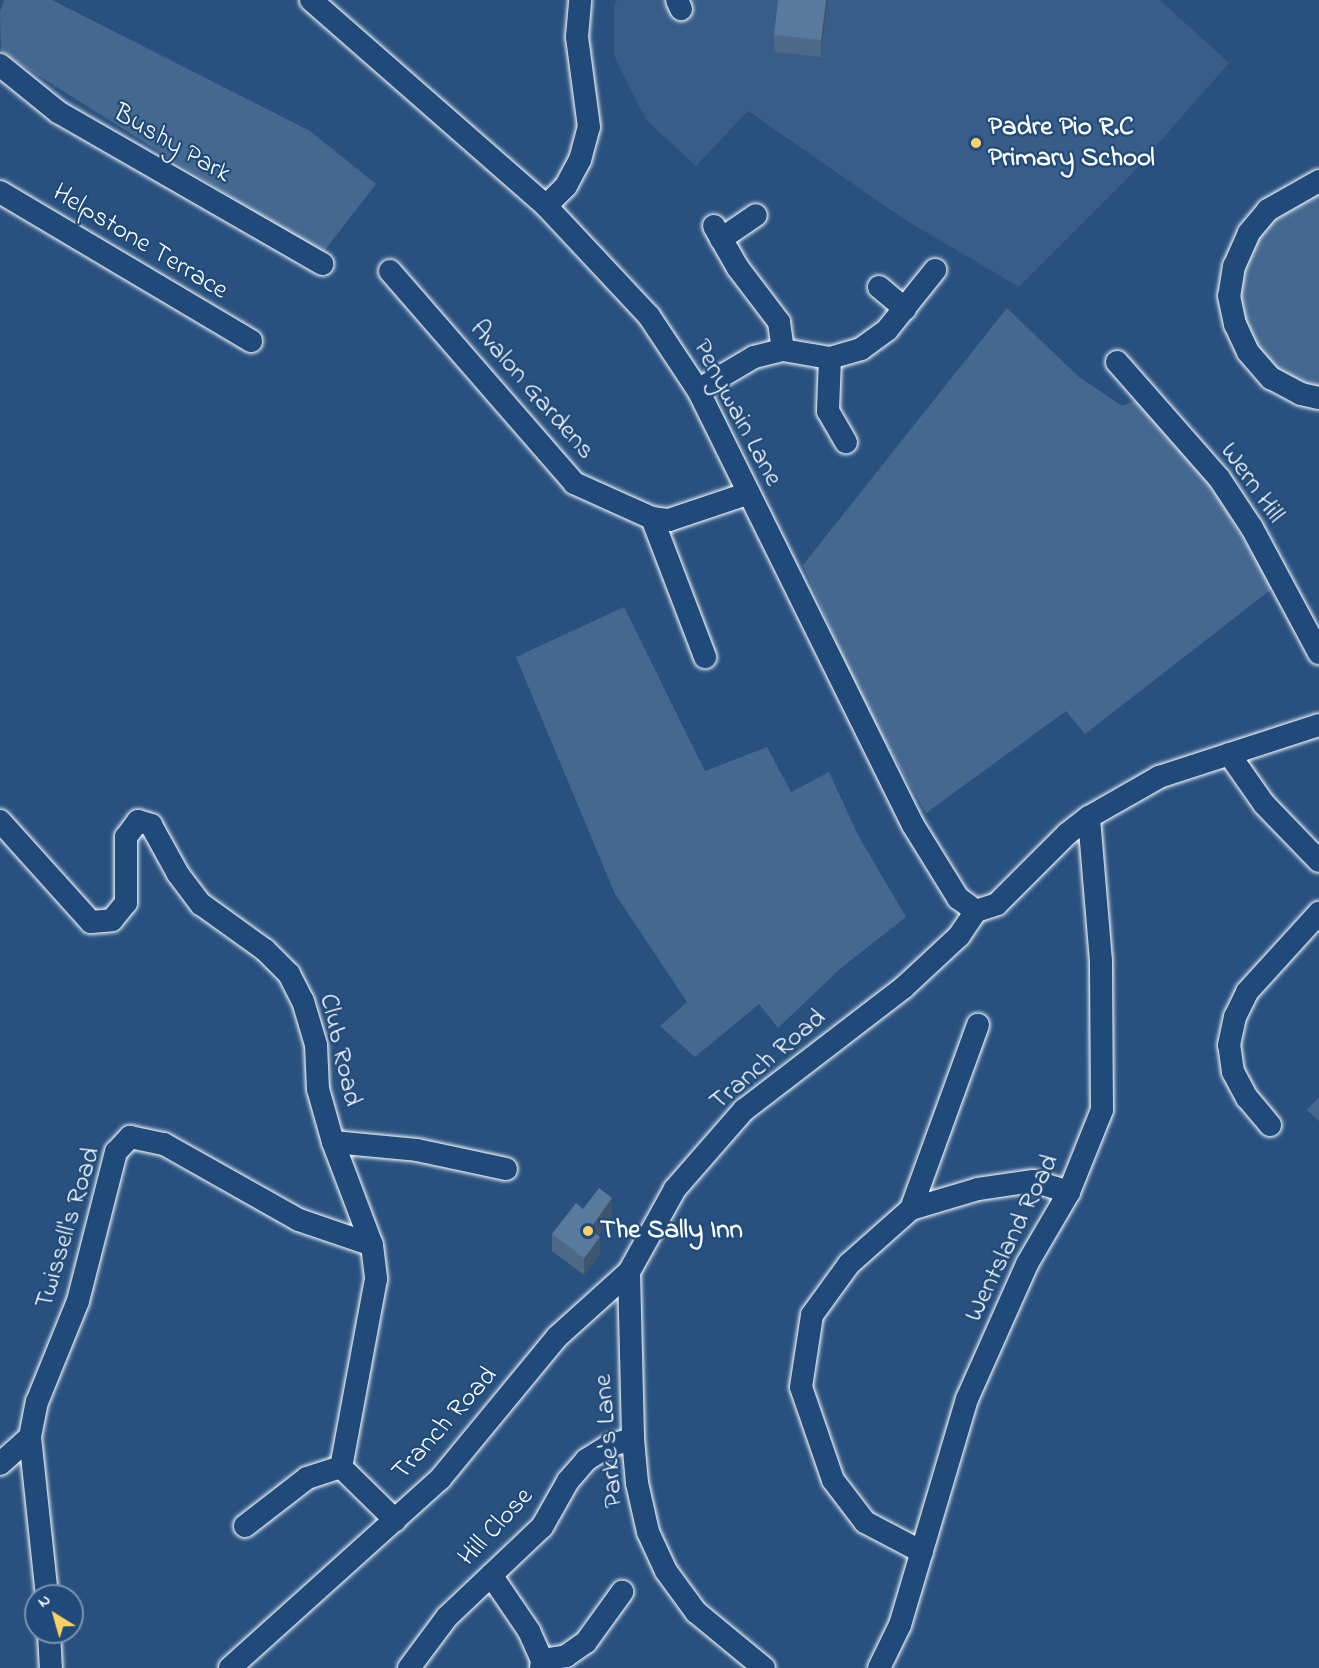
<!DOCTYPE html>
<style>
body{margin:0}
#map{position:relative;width:1319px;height:1668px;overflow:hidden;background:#28517f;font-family:"Indie Flower",sans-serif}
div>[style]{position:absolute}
.built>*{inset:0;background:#375d88}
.green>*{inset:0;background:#446890}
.roads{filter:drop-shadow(0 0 2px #fff) drop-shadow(0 0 2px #fff)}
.minor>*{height:22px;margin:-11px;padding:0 11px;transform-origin:11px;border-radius:11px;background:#1f4a7a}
.wall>*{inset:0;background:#4d6987}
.shaded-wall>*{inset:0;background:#3f556e}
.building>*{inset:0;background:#5a7a9d}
.dots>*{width:16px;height:16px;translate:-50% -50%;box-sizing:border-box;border:3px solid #1f4a7a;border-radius:50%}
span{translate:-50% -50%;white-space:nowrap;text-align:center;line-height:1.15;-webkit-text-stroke:4.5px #1f4a7a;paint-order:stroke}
.poi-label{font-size:27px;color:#fff;font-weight:700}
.left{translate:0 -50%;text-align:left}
.street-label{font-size:27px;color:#fff}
.north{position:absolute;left:24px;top:1584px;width:60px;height:60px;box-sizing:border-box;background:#1f4a7a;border:2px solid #7992af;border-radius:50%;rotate:323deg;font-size:16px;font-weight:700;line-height:24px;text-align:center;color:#fff}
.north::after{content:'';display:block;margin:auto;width:21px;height:27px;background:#ffd166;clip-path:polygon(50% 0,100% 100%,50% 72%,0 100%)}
</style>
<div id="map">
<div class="built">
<i style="clip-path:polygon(617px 0,1160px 0,1229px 63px,1128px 178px,1019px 287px,902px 218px,748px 111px,696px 166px,647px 121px,630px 89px,614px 55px,614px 6px)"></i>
</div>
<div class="green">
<i style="clip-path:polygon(4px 0,52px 0,310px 131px,376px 184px,322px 254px,1px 52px,0 11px)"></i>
<i style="clip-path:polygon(1319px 193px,1319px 387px,1282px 374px,1260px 348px,1246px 324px,1240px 289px,1246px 258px,1274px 216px)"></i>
<i style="clip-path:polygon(1007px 308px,1079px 377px,1122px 406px,1139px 399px,1208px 480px,1273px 588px,1085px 734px,1066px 711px,926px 813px,861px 699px,803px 565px)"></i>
<i style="clip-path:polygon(624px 607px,705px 771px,767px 747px,791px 792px,829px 772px,858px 835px,906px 917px,841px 968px,778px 1028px,759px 1004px,695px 1057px,660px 1026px,687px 1002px,615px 894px,516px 657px)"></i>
<i style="clip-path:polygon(1319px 1097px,1319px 1121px,1307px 1110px)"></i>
</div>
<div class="roads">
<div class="minor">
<i style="left:311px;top:0;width:313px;rotate:41.2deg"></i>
<i style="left:546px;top:206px;width:151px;rotate:46.9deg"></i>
<i style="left:649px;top:316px;width:89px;rotate:56.5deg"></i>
<i style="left:698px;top:390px;width:485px;rotate:63.7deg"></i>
<i style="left:913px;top:825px;width:86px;rotate:58.3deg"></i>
<i style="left:958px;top:898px;width:22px;rotate:36deg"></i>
<i style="left:677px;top:0;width:10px;rotate:66deg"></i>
<i style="left:0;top:65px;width:75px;rotate:39deg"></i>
<i style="left:58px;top:112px;width:305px;rotate:29.9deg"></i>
<i style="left:1319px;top:181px;width:59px;rotate:150.4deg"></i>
<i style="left:1268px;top:210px;width:30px;rotate:130deg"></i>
<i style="left:1249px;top:233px;width:36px;rotate:114deg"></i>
<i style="left:1234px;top:266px;width:30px;rotate:99deg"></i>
<i style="left:1229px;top:296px;width:29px;rotate:78deg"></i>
<i style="left:1235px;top:324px;width:31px;rotate:65deg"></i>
<i style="left:1248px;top:352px;width:35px;rotate:49deg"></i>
<i style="left:1271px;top:378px;width:34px;rotate:28deg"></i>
<i style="left:1301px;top:394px;width:18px;rotate:13deg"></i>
<i style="left:0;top:192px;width:292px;rotate:30.7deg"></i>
<i style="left:546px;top:206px;width:28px;rotate:-45deg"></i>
<i style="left:566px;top:186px;width:30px;rotate:-62deg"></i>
<i style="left:580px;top:160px;width:34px;rotate:-75deg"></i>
<i style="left:589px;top:127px;width:91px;rotate:-97.6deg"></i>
<i style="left:577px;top:37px;width:37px;rotate:-85deg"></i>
<i style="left:714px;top:226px;width:48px;rotate:60.3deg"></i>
<i style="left:738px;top:268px;width:68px;rotate:52.8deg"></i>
<i style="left:779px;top:322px;width:28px;rotate:82deg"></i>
<i style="left:721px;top:239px;width:42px;rotate:-34.4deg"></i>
<i style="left:390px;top:271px;width:281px;rotate:49deg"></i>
<i style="left:574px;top:483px;width:85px;rotate:24.2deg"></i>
<i style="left:652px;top:518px;width:17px;rotate:7deg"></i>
<i style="left:669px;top:520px;width:84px;rotate:-18.6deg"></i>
<i style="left:879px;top:287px;width:34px;rotate:40deg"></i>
<i style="left:830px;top:358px;width:53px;rotate:92.2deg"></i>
<i style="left:828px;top:411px;width:36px;rotate:60deg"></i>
<i style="left:1117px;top:362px;width:154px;rotate:48.7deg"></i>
<i style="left:1219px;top:478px;width:60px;rotate:56.6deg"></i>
<i style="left:1252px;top:528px;width:142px;rotate:61.8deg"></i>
<i style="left:698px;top:390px;width:65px;rotate:-30.5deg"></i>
<i style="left:754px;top:357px;width:30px;rotate:-14deg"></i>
<i style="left:783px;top:350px;width:48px;rotate:9.7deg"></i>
<i style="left:830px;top:358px;width:32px;rotate:-16deg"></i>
<i style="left:861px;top:349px;width:32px;rotate:-36deg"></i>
<i style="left:887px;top:330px;width:77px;rotate:-51.3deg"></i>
<i style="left:652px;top:518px;width:149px;rotate:69.1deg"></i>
<i style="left:1229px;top:754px;width:61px;rotate:55deg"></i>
<i style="left:1264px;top:804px;width:79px;rotate:46deg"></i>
<i style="left:0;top:821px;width:136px;rotate:48deg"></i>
<i style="left:91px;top:922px;width:21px;rotate:-5deg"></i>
<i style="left:112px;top:920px;width:22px;rotate:-51deg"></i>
<i style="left:126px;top:903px;width:66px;rotate:-90deg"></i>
<i style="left:126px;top:837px;width:20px;rotate:-53deg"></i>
<i style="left:138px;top:821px;width:14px;rotate:17deg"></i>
<i style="left:151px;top:825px;width:56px;rotate:61.1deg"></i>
<i style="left:178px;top:874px;width:38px;rotate:53deg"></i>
<i style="left:201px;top:904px;width:79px;rotate:35.7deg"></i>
<i style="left:265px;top:950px;width:34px;rotate:45deg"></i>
<i style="left:289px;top:974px;width:30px;rotate:63deg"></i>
<i style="left:303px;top:1001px;width:46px;rotate:73.5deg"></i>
<i style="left:316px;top:1045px;width:44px;rotate:87.4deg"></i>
<i style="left:318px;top:1089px;width:55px;rotate:74.2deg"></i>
<i style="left:333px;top:1142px;width:110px;rotate:69.3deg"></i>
<i style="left:372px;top:1245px;width:34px;rotate:83deg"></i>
<i style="left:376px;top:1279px;width:191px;rotate:100.5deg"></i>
<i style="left:341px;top:1467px;width:76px;rotate:44.5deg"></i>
<i style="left:1270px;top:1125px;width:35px;rotate:-130deg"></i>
<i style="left:1247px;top:1098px;width:30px;rotate:-118deg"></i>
<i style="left:1233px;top:1072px;width:27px;rotate:-98deg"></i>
<i style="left:1229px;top:1045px;width:29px;rotate:-78deg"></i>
<i style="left:1235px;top:1017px;width:28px;rotate:-64deg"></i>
<i style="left:1247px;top:992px;width:107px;rotate:-47.7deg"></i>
<i style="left:333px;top:1142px;width:84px;rotate:5.4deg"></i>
<i style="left:417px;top:1150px;width:91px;rotate:12.1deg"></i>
<i style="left:911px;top:1209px;width:196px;rotate:-70deg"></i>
<i style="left:629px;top:1272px;width:167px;rotate:88.6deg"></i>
<i style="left:633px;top:1439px;width:44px;rotate:84.8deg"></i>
<i style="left:637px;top:1483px;width:50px;rotate:77.3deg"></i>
<i style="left:648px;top:1532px;width:43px;rotate:65.2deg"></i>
<i style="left:666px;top:1571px;width:51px;rotate:53.8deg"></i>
<i style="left:696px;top:1612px;width:88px;rotate:39.5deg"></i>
<i style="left:0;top:1464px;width:40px;rotate:-42deg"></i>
<i style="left:245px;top:1526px;width:78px;rotate:-37.7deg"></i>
<i style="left:307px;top:1478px;width:36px;rotate:-18deg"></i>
<i style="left:922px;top:1552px;width:64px;rotate:-152.2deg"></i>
<i style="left:865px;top:1522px;width:53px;rotate:-127.3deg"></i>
<i style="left:833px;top:1480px;width:98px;rotate:-109deg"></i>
<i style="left:801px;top:1387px;width:73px;rotate:-81.3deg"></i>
<i style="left:812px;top:1315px;width:63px;rotate:-54deg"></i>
<i style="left:849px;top:1264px;width:83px;rotate:-41.6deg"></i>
<i style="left:911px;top:1209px;width:70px;rotate:-16.6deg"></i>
<i style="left:978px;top:1189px;width:56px;rotate:-8.3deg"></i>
<i style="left:1033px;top:1181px;width:38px;rotate:17deg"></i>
<i style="left:491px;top:1575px;width:68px;rotate:55.8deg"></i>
<i style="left:529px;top:1631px;width:32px;rotate:66deg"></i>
<i style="left:542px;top:1660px;width:8px;rotate:97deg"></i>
<i style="left:47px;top:1596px;width:160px;rotate:-96.1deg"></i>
<i style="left:30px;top:1437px;width:36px;rotate:-79deg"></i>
<i style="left:37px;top:1402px;width:109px;rotate:-67.9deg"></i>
<i style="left:78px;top:1301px;width:154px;rotate:-75.7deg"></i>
<i style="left:116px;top:1152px;width:21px;rotate:-47deg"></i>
<i style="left:130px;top:1137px;width:35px;rotate:12deg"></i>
<i style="left:164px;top:1144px;width:155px;rotate:29.4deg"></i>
<i style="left:299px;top:1220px;width:77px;rotate:18.9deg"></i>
<i style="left:49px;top:1632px;width:36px;rotate:87deg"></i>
<i style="left:542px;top:1660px;width:24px;rotate:-9deg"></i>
<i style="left:566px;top:1656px;width:24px;rotate:-35deg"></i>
<i style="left:586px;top:1642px;width:62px;rotate:-54.2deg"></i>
<i style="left:230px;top:1668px;width:283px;rotate:-42deg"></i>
<i style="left:440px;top:1479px;width:184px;rotate:-50.5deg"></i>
<i style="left:557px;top:1337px;width:97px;rotate:-42.1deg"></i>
<i style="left:629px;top:1272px;width:95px;rotate:-61deg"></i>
<i style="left:675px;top:1189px;width:105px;rotate:-48.9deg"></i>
<i style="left:744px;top:1110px;width:200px;rotate:-37.5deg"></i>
<i style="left:903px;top:988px;width:76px;rotate:-42.9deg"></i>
<i style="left:959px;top:936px;width:30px;rotate:-56deg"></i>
<i style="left:976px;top:911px;width:22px;rotate:-18deg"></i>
<i style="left:997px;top:904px;width:99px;rotate:-45deg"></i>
<i style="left:1067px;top:834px;width:28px;rotate:-38deg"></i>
<i style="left:1089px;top:817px;width:81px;rotate:-29.7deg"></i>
<i style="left:1159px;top:777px;width:168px;rotate:-18deg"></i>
<i style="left:409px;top:1668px;width:64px;rotate:-53.3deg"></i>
<i style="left:447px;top:1617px;width:131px;rotate:-43.5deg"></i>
<i style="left:542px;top:1527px;width:53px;rotate:-60.5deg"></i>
<i style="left:568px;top:1481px;width:28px;rotate:-49deg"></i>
<i style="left:586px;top:1460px;width:26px;rotate:-32deg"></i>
<i style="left:608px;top:1446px;width:26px;rotate:-16deg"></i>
<i style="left:879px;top:1668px;width:48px;rotate:-64deg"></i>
<i style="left:900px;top:1625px;width:236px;rotate:-73.5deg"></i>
<i style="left:967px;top:1399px;width:148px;rotate:-66deg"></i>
<i style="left:1027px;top:1264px;width:83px;rotate:-59.7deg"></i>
<i style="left:1069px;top:1192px;width:88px;rotate:-68.1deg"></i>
<i style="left:1102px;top:1110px;width:149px;rotate:-90.4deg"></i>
<i style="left:1101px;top:961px;width:144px;rotate:-94.8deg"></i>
</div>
</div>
<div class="wall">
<i style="clip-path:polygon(828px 0,821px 57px,774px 52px,774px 35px)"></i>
<i style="clip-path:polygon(583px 1209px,612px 1215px,598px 1235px,600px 1254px,584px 1275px,552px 1251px,552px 1234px)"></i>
</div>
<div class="shaded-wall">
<i style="clip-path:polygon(826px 0,828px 0,821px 57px,821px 40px)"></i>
<i style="clip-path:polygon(612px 1198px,612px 1215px,590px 1246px,590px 1229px)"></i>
<i style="clip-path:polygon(600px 1237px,600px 1254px,584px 1275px,584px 1258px)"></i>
</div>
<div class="building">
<i style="clip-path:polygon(778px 0,826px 0,821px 40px,774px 35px)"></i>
<i style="clip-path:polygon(599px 1188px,612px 1198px,590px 1229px,600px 1237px,584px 1258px,552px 1234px,576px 1203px,583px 1209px)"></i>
</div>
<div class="dots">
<i style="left:976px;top:143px;background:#ffd166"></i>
<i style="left:588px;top:1231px;background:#ffd166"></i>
</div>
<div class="poi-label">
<span class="left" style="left:988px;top:143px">Padre Pio R.C<br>Primary School</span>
<span class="left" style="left:600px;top:1231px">The Sally Inn</span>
</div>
<div class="street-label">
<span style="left:172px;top:144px;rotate:30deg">Bushy Park</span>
<span style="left:140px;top:242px;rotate:31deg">Helpstone Terrace</span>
<span style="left:532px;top:390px;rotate:49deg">Avalon Gardens</span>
<span style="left:737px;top:413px;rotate:62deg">Penywain Lane</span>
<span style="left:1252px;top:483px;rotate:55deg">Wern Hill</span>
<span style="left:340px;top:1050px;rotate:77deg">Club Road</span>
<span style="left:768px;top:1060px;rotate:-40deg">Tranch Road</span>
<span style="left:68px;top:1228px;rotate:-73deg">Twissell's Road</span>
<span style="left:1012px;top:1238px;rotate:-64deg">Wentsland Road</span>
<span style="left:445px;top:1424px;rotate:-48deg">Tranch Road</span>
<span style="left:609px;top:1441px;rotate:-95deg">Parke's Lane</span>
<span style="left:496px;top:1527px;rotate:-47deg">Hill Close</span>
</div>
<div class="north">N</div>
</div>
